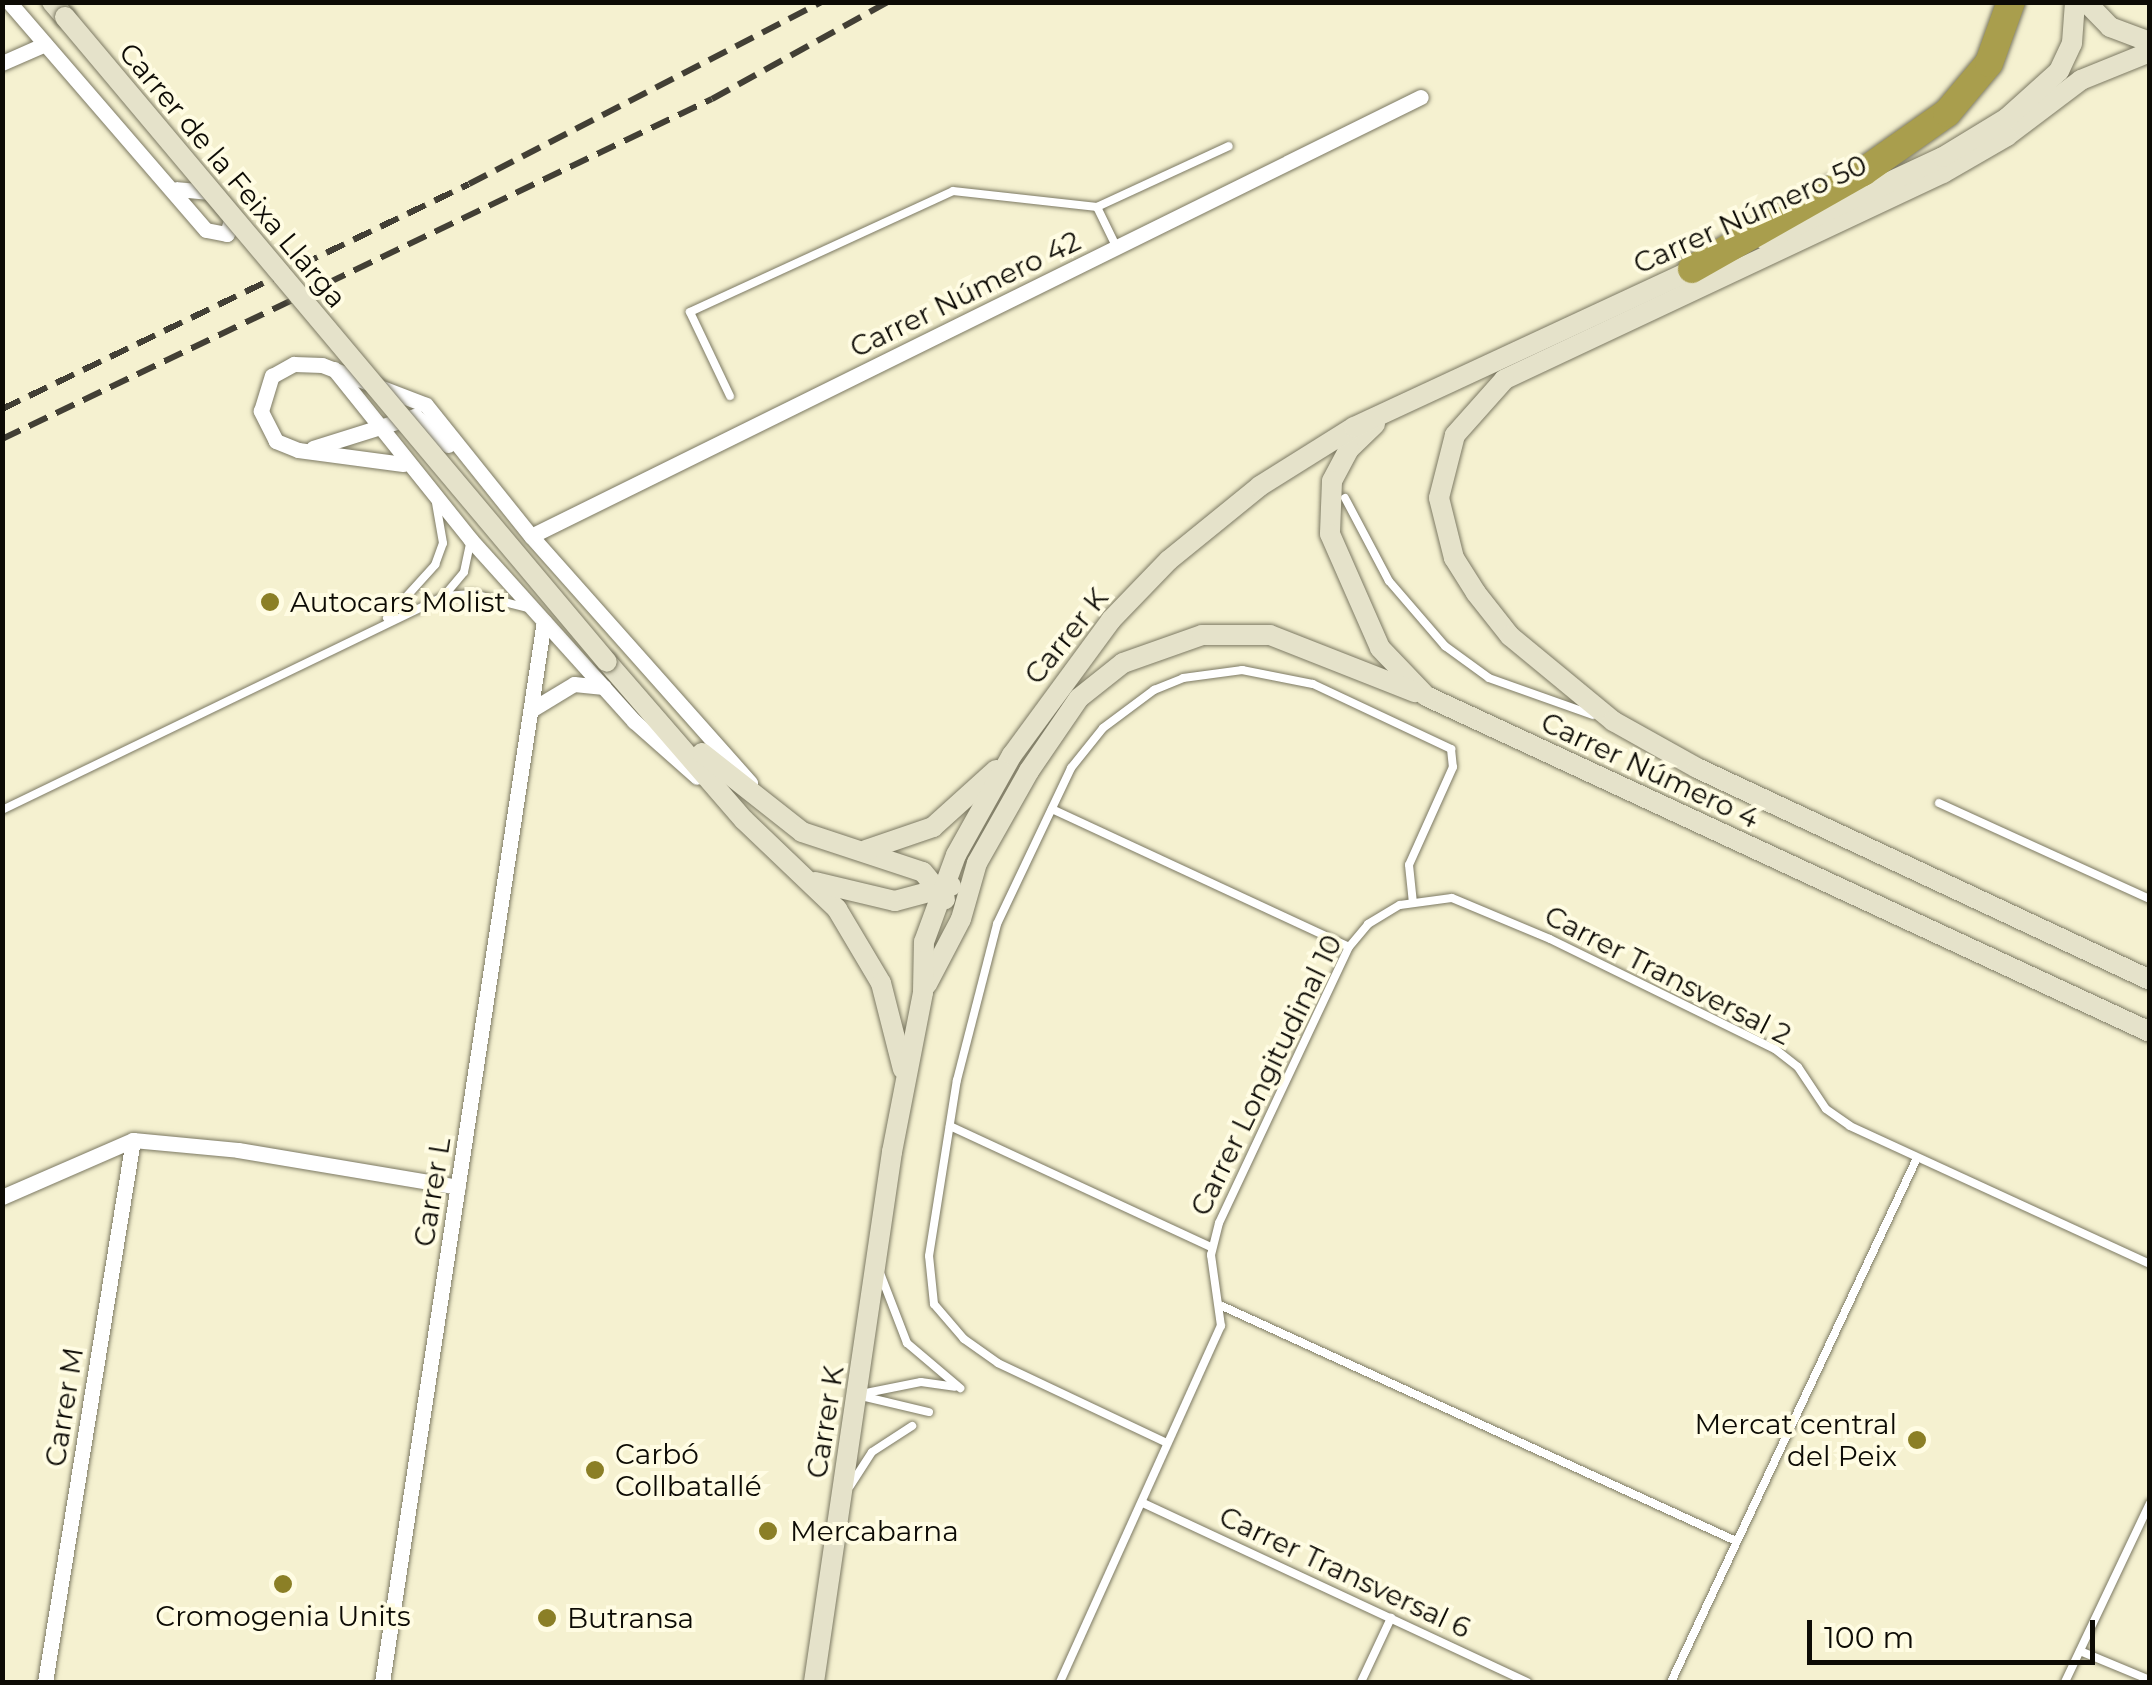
<!DOCTYPE html>
<meta charset="utf-8">
<style>
body{margin:0}
#map{position:relative;width:2152px;height:1685px;overflow:hidden;background:#fffce3;font-family:Montserrat,sans-serif}
div>[style]{position:absolute}
.built>*{inset:0;background:#f5f1d0}
.roads{filter:drop-shadow(0 0 2px #7c7963) drop-shadow(0 0 2px #7c7963)}
.lane>*{height:8px;margin:-4px;padding:0 4px;transform-origin:4px;border-radius:4px;background:#fff}
.street>*{height:15px;margin:-7.5px;padding:0 7.5px;transform-origin:7.5px;border-radius:7.5px;background:#fff}
.secondary>*{height:20px;margin:-10px;padding:0 10px;transform-origin:10px;border-radius:10px;background:#e5e2ca}
.highway>*{height:28px;margin:-14px;padding:0 14px;transform-origin:14px;border-radius:14px;background:#a99e4d}
.rail>*{height:6px;margin-top:-3px;transform-origin:0;background:repeating-linear-gradient(90deg,#423f35 0 20px,transparent 0 30px)}
.bridges{filter:drop-shadow(0 0 2px #7c7963) drop-shadow(0 0 2px #7c7963)}
.secondary-bridge>*{height:20px;margin:-10px;padding:0 10px;transform-origin:10px;border-radius:10px;background:#e5e2ca}
.dots>*{width:28px;height:28px;translate:-50% -50%;box-sizing:border-box;border:5px solid #fffce3;border-radius:50%}
span{translate:-50% -50%;white-space:nowrap;text-align:center;line-height:1.15;-webkit-text-stroke:8px #fffce3;paint-order:stroke}
.street-label{font-size:28px;color:#0d0b05}
.poi-label{font-size:28px;color:#0d0b05}
.left{translate:0 -50%;text-align:left}
.right{translate:-100% -50%;text-align:right}
.frame{position:absolute;inset:0;border:5px solid #0d0b05;pointer-events:none}
.scale{position:absolute;left:1807px;top:1620px;width:288px;height:45px;box-sizing:border-box;border:5px solid #0d0b05;border-top:0;padding-left:12px;font-size:30px;line-height:35px;white-space:nowrap;color:#0d0b05;-webkit-text-stroke:8px #fffce3;paint-order:stroke}
</style>
<div id="map">
<div class="built">
<i style="clip-path:polygon(3px 3px,2149px 3px,2149px 1682px,3px 1682px)"></i>
</div>
<div class="roads">
<div class="lane">
<i style="left:1097px;top:207px;width:145px;rotate:-24.8deg"></i>
<i style="left:730px;top:396px;width:93px;rotate:-115.5deg"></i>
<i style="left:690px;top:312px;width:289px;rotate:-24.7deg"></i>
<i style="left:953px;top:191px;width:145px;rotate:6.3deg"></i>
<i style="left:1097px;top:207px;width:43px;rotate:64deg"></i>
<i style="left:1345px;top:498px;width:94px;rotate:62.1deg"></i>
<i style="left:1389px;top:581px;width:86px;rotate:49.3deg"></i>
<i style="left:1445px;top:646px;width:54px;rotate:36deg"></i>
<i style="left:1489px;top:678px;width:110px;rotate:19.6deg"></i>
<i style="left:444px;top:596px;width:29px;rotate:-4deg"></i>
<i style="left:473px;top:594px;width:57px;rotate:14.3deg"></i>
<i style="left:387px;top:618px;width:72px;rotate:-47.8deg"></i>
<i style="left:435px;top:565px;width:23px;rotate:-70deg"></i>
<i style="left:443px;top:543px;width:41px;rotate:-99.9deg"></i>
<i style="left:1939px;top:803px;width:232px;rotate:24.5deg"></i>
<i style="left:1052px;top:809px;width:327px;rotate:24.9deg"></i>
<i style="left:2px;top:810px;width:491px;rotate:-25.8deg"></i>
<i style="left:444px;top:596px;width:31px;rotate:-50deg"></i>
<i style="left:464px;top:572px;width:33px;rotate:-78deg"></i>
<i style="left:950px;top:1126px;width:288px;rotate:24.9deg"></i>
<i style="left:880px;top:1273px;width:75px;rotate:68.9deg"></i>
<i style="left:907px;top:1343px;width:70px;rotate:40.3deg"></i>
<i style="left:1222px;top:1306px;width:565px;rotate:24.57deg"></i>
<i style="left:861px;top:1394px;width:61px;rotate:-11.3deg"></i>
<i style="left:921px;top:1382px;width:34px;rotate:8deg"></i>
<i style="left:857px;top:1395px;width:74px;rotate:13.3deg"></i>
<i style="left:1167px;top:1443px;width:187px;rotate:-154.7deg"></i>
<i style="left:998px;top:1363px;width:42px;rotate:-144.8deg"></i>
<i style="left:964px;top:1339px;width:46px;rotate:-130.6deg"></i>
<i style="left:934px;top:1304px;width:48px;rotate:-95.9deg"></i>
<i style="left:929px;top:1256px;width:178px;rotate:-81deg"></i>
<i style="left:957px;top:1080px;width:161px;rotate:-75.6deg"></i>
<i style="left:997px;top:924px;width:173px;rotate:-64.6deg"></i>
<i style="left:1071px;top:768px;width:51px;rotate:-51.3deg"></i>
<i style="left:1103px;top:728px;width:64px;rotate:-36.7deg"></i>
<i style="left:1154px;top:690px;width:31px;rotate:-22deg"></i>
<i style="left:1183px;top:678px;width:60px;rotate:-7.7deg"></i>
<i style="left:1242px;top:670px;width:72px;rotate:11.2deg"></i>
<i style="left:1313px;top:684px;width:153px;rotate:25.2deg"></i>
<i style="left:1451px;top:749px;width:18px;rotate:84deg"></i>
<i style="left:1453px;top:767px;width:107px;rotate:114.2deg"></i>
<i style="left:1409px;top:865px;width:36px;rotate:84deg"></i>
<i style="left:850px;top:1486px;width:40px;rotate:-57.1deg"></i>
<i style="left:872px;top:1452px;width:48px;rotate:-33deg"></i>
<i style="left:1143px;top:1503px;width:424px;rotate:25deg"></i>
<i style="left:2080px;top:1651px;width:76px;rotate:22.5deg"></i>
<i style="left:1060px;top:1682px;width:391px;rotate:-65.7deg"></i>
<i style="left:1221px;top:1326px;width:72px;rotate:-98deg"></i>
<i style="left:1211px;top:1255px;width:33px;rotate:-76deg"></i>
<i style="left:1219px;top:1223px;width:305px;rotate:-64.8deg"></i>
<i style="left:1349px;top:947px;width:30px;rotate:-50deg"></i>
<i style="left:1368px;top:924px;width:37px;rotate:-31deg"></i>
<i style="left:1400px;top:905px;width:52px;rotate:-7.7deg"></i>
<i style="left:1452px;top:898px;width:106px;rotate:22.7deg"></i>
<i style="left:1550px;top:939px;width:250px;rotate:26.1deg"></i>
<i style="left:1775px;top:1049px;width:29px;rotate:38deg"></i>
<i style="left:1798px;top:1067px;width:50px;rotate:56.3deg"></i>
<i style="left:1826px;top:1109px;width:29px;rotate:35deg"></i>
<i style="left:1850px;top:1126px;width:330px;rotate:24.7deg"></i>
<i style="left:1361px;top:1682px;width:71px;rotate:-64.9deg"></i>
<i style="left:1671px;top:1682px;width:579px;rotate:-64.85deg"></i>
<i style="left:2065px;top:1682px;width:198px;rotate:-64.6deg"></i>
</div>
<div class="street">
<i style="left:9px;top:2px;width:301px;rotate:49.2deg"></i>
<i style="left:206px;top:230px;width:21px;rotate:11deg"></i>
<i style="left:227px;top:234px;width:18px;rotate:-74deg"></i>
<i style="left:232px;top:217px;width:33px;rotate:-131deg"></i>
<i style="left:210px;top:192px;width:33px;rotate:-175deg"></i>
<i style="left:2px;top:63px;width:47px;rotate:-23.8deg"></i>
<i style="left:334px;top:369px;width:219px;rotate:51.3deg"></i>
<i style="left:471px;top:540px;width:244px;rotate:48deg"></i>
<i style="left:634px;top:721px;width:84px;rotate:41.6deg"></i>
<i style="left:313px;top:448px;width:107px;rotate:-17.4deg"></i>
<i style="left:415px;top:416px;width:44px;rotate:41.3deg"></i>
<i style="left:403px;top:464px;width:106px;rotate:-172.4deg"></i>
<i style="left:298px;top:450px;width:24px;rotate:-158deg"></i>
<i style="left:276px;top:441px;width:34px;rotate:-117deg"></i>
<i style="left:261px;top:411px;width:37px;rotate:-73deg"></i>
<i style="left:272px;top:376px;width:25px;rotate:-29deg"></i>
<i style="left:294px;top:364px;width:28px;rotate:2deg"></i>
<i style="left:322px;top:365px;width:111px;rotate:21deg"></i>
<i style="left:426px;top:405px;width:168px;rotate:51.3deg"></i>
<i style="left:531px;top:536px;width:330px;rotate:48.4deg"></i>
<i style="left:531px;top:536px;width:992px;rotate:-26.26deg"></i>
<i style="left:531px;top:710px;width:50px;rotate:-31.2deg"></i>
<i style="left:574px;top:684px;width:30px;rotate:6deg"></i>
<i style="left:2px;top:1197px;width:143px;rotate:-23.5deg"></i>
<i style="left:133px;top:1140px;width:105px;rotate:5.4deg"></i>
<i style="left:238px;top:1150px;width:223px;rotate:9.5deg"></i>
<i style="left:45px;top:1682px;width:549px;rotate:-80.78deg"></i>
<i style="left:382px;top:1682px;width:1073px;rotate:-81.32deg"></i>
</div>
<div class="secondary">
<i style="left:52px;top:2px;width:20px;rotate:49deg"></i>
<i style="left:2086px;top:2px;width:35px;rotate:46deg"></i>
<i style="left:2110px;top:27px;width:43px;rotate:20.6deg"></i>
<i style="left:2150px;top:52px;width:74px;rotate:157.9deg"></i>
<i style="left:2081px;top:80px;width:93px;rotate:142.9deg"></i>
<i style="left:2007px;top:136px;width:74px;rotate:150deg"></i>
<i style="left:1943px;top:173px;width:485px;rotate:154.8deg"></i>
<i style="left:1504px;top:380px;width:74px;rotate:131.7deg"></i>
<i style="left:1455px;top:435px;width:65px;rotate:104.3deg"></i>
<i style="left:1439px;top:498px;width:62px;rotate:76deg"></i>
<i style="left:1454px;top:558px;width:41px;rotate:57.8deg"></i>
<i style="left:1476px;top:593px;width:55px;rotate:51.7deg"></i>
<i style="left:1510px;top:636px;width:134px;rotate:39.5deg"></i>
<i style="left:1613px;top:721px;width:96px;rotate:29.2deg"></i>
<i style="left:1697px;top:768px;width:500px;rotate:25.08deg"></i>
<i style="left:1765px;top:240px;width:196px;rotate:-25deg"></i>
<i style="left:1943px;top:157px;width:75px;rotate:-31.4deg"></i>
<i style="left:2007px;top:118px;width:70px;rotate:-42.1deg"></i>
<i style="left:2059px;top:71px;width:31px;rotate:-65deg"></i>
<i style="left:2072px;top:43px;width:41px;rotate:-85.8deg"></i>
<i style="left:1375px;top:424px;width:36px;rotate:136deg"></i>
<i style="left:1349px;top:449px;width:36px;rotate:118deg"></i>
<i style="left:1332px;top:481px;width:53px;rotate:92.2deg"></i>
<i style="left:1330px;top:534px;width:124px;rotate:66.3deg"></i>
<i style="left:1380px;top:648px;width:66px;rotate:46.2deg"></i>
<i style="left:1426px;top:696px;width:798px;rotate:24.9deg"></i>
<i style="left:607px;top:662px;width:209px;rotate:49.1deg"></i>
<i style="left:744px;top:820px;width:129px;rotate:43.7deg"></i>
<i style="left:837px;top:909px;width:86px;rotate:59.3deg"></i>
<i style="left:881px;top:983px;width:89px;rotate:75.7deg"></i>
<i style="left:702px;top:753px;width:127px;rotate:38.3deg"></i>
<i style="left:802px;top:832px;width:127px;rotate:18.3deg"></i>
<i style="left:923px;top:872px;width:35px;rotate:51deg"></i>
<i style="left:866px;top:850px;width:71px;rotate:-18.9deg"></i>
<i style="left:933px;top:827px;width:85px;rotate:-42.1deg"></i>
<i style="left:815px;top:882px;width:82px;rotate:13.4deg"></i>
<i style="left:895px;top:901px;width:58px;rotate:-15deg"></i>
<i style="left:927px;top:984px;width:73px;rotate:-62.4deg"></i>
<i style="left:961px;top:919px;width:58px;rotate:-74.1deg"></i>
<i style="left:977px;top:863px;width:106px;rotate:-60.5deg"></i>
<i style="left:1029px;top:771px;width:88px;rotate:-55.6deg"></i>
<i style="left:1079px;top:698px;width:56px;rotate:-38.5deg"></i>
<i style="left:1123px;top:663px;width:84px;rotate:-19.5deg"></i>
<i style="left:1202px;top:635px;width:68px"></i>
<i style="left:1270px;top:635px;width:156px;rotate:21.5deg"></i>
<i style="left:814px;top:1682px;width:536px;rotate:-81.63deg"></i>
<i style="left:892px;top:1152px;width:163px;rotate:-79deg"></i>
<i style="left:923px;top:992px;width:50px;rotate:-88.9deg"></i>
<i style="left:924px;top:942px;width:93px;rotate:-69.8deg"></i>
<i style="left:956px;top:855px;width:115px;rotate:-60.8deg"></i>
<i style="left:1012px;top:755px;width:167px;rotate:-53.7deg"></i>
<i style="left:1111px;top:620px;width:83px;rotate:-46deg"></i>
<i style="left:1169px;top:560px;width:117px;rotate:-39.1deg"></i>
<i style="left:1260px;top:486px;width:111px;rotate:-32.1deg"></i>
<i style="left:1354px;top:427px;width:383px;rotate:-24.9deg"></i>
</div>
<div class="highway">
<i style="left:1692px;top:269px;width:197px;rotate:-29.6deg"></i>
<i style="left:1863px;top:172px;width:103px;rotate:-35.1deg"></i>
<i style="left:1947px;top:113px;width:65px;rotate:-50deg"></i>
<i style="left:1989px;top:63px;width:65px;rotate:-70.2deg"></i>
</div>
</div>
<div class="rail">
<i style="left:2px;top:409px;width:518px;rotate:-25.72deg"></i>
<i style="left:469px;top:184px;width:396px;rotate:-27.3deg"></i>
<i style="left:2px;top:439px;width:787px;rotate:-25.59deg"></i>
<i style="left:712px;top:99px;width:201px;rotate:-28.9deg"></i>
</div>
<div class="bridges">
<div class="secondary-bridge">
<i style="left:65px;top:17px;width:842px;rotate:49.96deg"></i>
</div>
</div>
<div class="dots">
<i style="left:270px;top:602px;background:#8b7f26"></i>
<i style="left:1917px;top:1440px;background:#8b7f26"></i>
<i style="left:595px;top:1470px;background:#8b7f26"></i>
<i style="left:768px;top:1531px;background:#8b7f26"></i>
<i style="left:283px;top:1584px;background:#8b7f26"></i>
<i style="left:547px;top:1618px;background:#8b7f26"></i>
</div>
<div class="street-label">
<span style="left:233px;top:175px;rotate:50deg">Carrer de la Feixa Llarga</span>
<span style="left:1750px;top:214px;rotate:-24deg">Carrer Número 50</span>
<span style="left:965px;top:294px;rotate:-26deg">Carrer Número 42</span>
<span style="left:1066px;top:636px;rotate:-51deg">Carrer K</span>
<span style="left:1650px;top:770px;rotate:25deg">Carrer Número 4</span>
<span style="left:1668px;top:975px;rotate:27deg">Carrer Transversal 2</span>
<span style="left:1266px;top:1075px;rotate:-64deg">Carrer Longitudinal 10</span>
<span style="left:432px;top:1192px;rotate:-81deg">Carrer L</span>
<span style="left:64px;top:1407px;rotate:-81deg">Carrer M</span>
<span style="left:825px;top:1422px;rotate:-81deg">Carrer K</span>
<span style="left:1345px;top:1572px;rotate:25deg">Carrer Transversal 6</span>
</div>
<div class="poi-label">
<span class="left" style="left:290px;top:602px">Autocars Molist</span>
<span class="right" style="left:1897px;top:1440px">Mercat central<br>del Peix</span>
<span class="left" style="left:615px;top:1470px">Carbó<br>Collbatallé</span>
<span class="left" style="left:790px;top:1531px">Mercabarna</span>
<span style="left:283px;top:1616px">Cromogenia Units</span>
<span class="left" style="left:567px;top:1618px">Butransa</span>
</div>
<div class="frame"></div>
<div class="scale">100 m</div>
</div>
